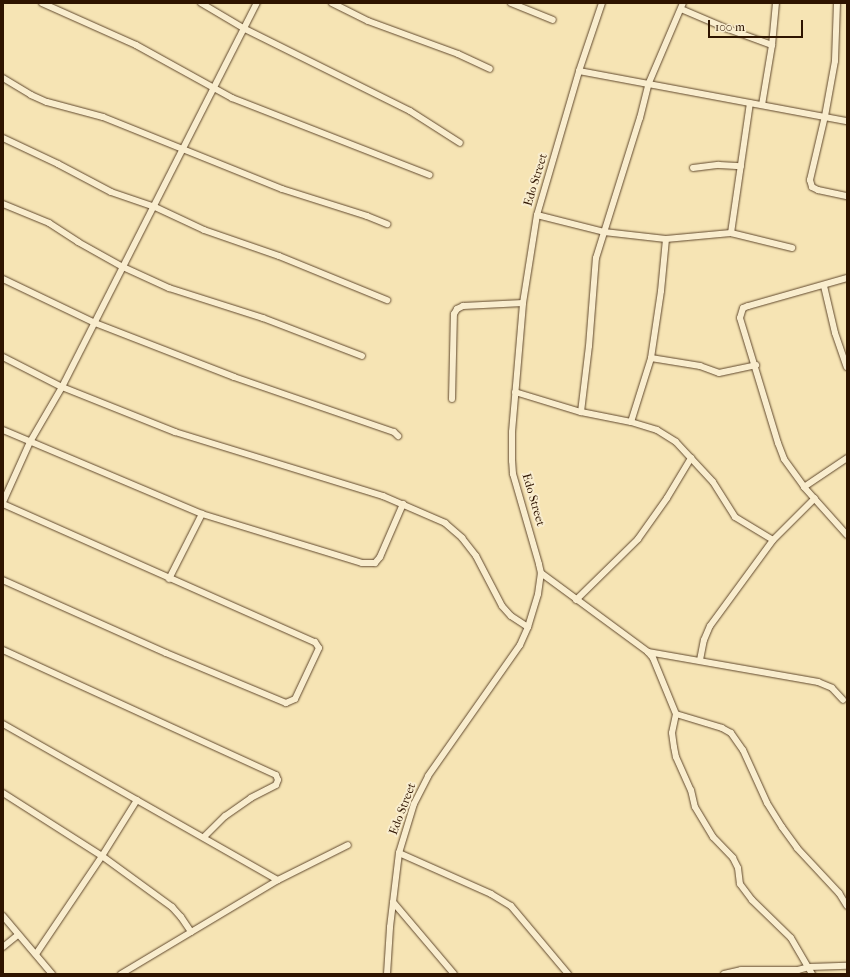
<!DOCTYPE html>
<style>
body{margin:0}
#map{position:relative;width:850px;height:977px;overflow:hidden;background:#f6e4b4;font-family:"IM FELL French Canon",serif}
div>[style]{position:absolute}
.roads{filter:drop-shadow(0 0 1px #60482d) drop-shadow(0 0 1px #60482d)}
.street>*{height:6px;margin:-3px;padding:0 3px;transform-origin:3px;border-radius:3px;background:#f9edce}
span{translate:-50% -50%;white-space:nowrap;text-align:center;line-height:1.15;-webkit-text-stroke:4px #f9edce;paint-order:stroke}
.street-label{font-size:12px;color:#2e1400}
.frame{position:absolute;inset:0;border:4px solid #2e1400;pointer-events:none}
.scale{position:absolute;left:708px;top:20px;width:95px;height:18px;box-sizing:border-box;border:2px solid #2e1400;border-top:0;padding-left:5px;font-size:12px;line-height:14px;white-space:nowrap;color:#2e1400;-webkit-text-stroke:3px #f9edce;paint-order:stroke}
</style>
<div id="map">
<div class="roads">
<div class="street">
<i style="left:42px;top:3px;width:103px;rotate:24.1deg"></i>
<i style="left:136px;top:45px;width:110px;rotate:28.9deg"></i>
<i style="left:232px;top:98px;width:212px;rotate:21.3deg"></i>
<i style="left:201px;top:3px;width:51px;rotate:30.6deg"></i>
<i style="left:245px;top:29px;width:184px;rotate:26.4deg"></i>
<i style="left:410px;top:111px;width:59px;rotate:32.6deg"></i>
<i style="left:332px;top:3px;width:40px;rotate:26.6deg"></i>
<i style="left:368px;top:21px;width:96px;rotate:20.1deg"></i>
<i style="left:458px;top:54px;width:35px;rotate:25deg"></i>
<i style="left:511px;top:3px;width:45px;rotate:22deg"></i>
<i style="left:837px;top:3px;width:58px;rotate:92deg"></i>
<i style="left:835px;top:61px;width:56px;rotate:100.3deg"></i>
<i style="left:825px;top:116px;width:66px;rotate:103.2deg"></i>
<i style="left:810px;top:180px;width:7px;rotate:74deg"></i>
<i style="left:812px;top:187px;width:7px;rotate:27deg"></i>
<i style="left:818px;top:190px;width:30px;rotate:12deg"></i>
<i style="left:681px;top:9px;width:51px;rotate:23.1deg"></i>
<i style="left:728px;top:29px;width:47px;rotate:20deg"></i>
<i style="left:579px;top:71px;width:273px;rotate:10.6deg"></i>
<i style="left:3px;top:78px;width:33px;rotate:31deg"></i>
<i style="left:31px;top:95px;width:17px;rotate:24deg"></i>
<i style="left:47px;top:102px;width:58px;rotate:15deg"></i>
<i style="left:103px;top:117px;width:193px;rotate:21.9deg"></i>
<i style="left:282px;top:189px;width:89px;rotate:17.6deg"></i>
<i style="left:367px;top:216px;width:22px;rotate:22deg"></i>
<i style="left:762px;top:105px;width:61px;rotate:-80.5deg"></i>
<i style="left:772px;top:45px;width:42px;rotate:-84.6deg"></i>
<i style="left:3px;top:138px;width:61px;rotate:25.3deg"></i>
<i style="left:58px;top:164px;width:60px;rotate:27.8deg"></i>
<i style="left:111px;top:192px;width:46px;rotate:18.8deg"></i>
<i style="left:155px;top:207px;width:54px;rotate:25.1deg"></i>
<i style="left:204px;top:230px;width:79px;rotate:19.1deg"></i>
<i style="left:279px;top:256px;width:117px;rotate:22.2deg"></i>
<i style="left:693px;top:168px;width:26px;rotate:-7deg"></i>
<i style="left:719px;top:165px;width:22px;rotate:3deg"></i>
<i style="left:3px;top:204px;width:50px;rotate:22.4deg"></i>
<i style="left:49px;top:223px;width:35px;rotate:33deg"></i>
<i style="left:78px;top:242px;width:51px;rotate:29.1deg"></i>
<i style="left:123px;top:267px;width:51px;rotate:24.5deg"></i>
<i style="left:169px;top:288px;width:99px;rotate:17.7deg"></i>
<i style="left:263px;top:318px;width:106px;rotate:21deg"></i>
<i style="left:537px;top:215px;width:69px;rotate:14.2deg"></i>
<i style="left:604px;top:232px;width:62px;rotate:6.4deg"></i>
<i style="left:666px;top:239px;width:65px;rotate:-5.3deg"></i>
<i style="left:731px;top:233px;width:63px;rotate:13.8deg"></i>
<i style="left:731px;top:233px;width:131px;rotate:-81.7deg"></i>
<i style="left:847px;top:278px;width:103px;rotate:164.2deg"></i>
<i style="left:748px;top:306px;width:5px;rotate:158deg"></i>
<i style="left:743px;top:308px;width:10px;rotate:107deg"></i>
<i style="left:740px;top:318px;width:131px;rotate:73.1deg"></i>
<i style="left:778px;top:443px;width:17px;rotate:69deg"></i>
<i style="left:784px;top:459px;width:34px;rotate:54deg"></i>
<i style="left:804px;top:487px;width:64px;rotate:48.1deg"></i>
<i style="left:3px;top:279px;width:102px;rotate:25.6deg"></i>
<i style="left:95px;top:323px;width:149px;rotate:21.2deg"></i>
<i style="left:234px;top:377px;width:169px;rotate:19deg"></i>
<i style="left:394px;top:432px;width:6px;rotate:45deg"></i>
<i style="left:824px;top:286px;width:48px;rotate:76.8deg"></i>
<i style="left:835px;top:333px;width:36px;rotate:71deg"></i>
<i style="left:3px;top:357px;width:66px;rotate:27deg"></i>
<i style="left:62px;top:387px;width:122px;rotate:21.7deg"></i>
<i style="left:175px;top:432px;width:218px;rotate:17.1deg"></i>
<i style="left:383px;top:496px;width:68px;rotate:23.5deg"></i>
<i style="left:445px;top:523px;width:23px;rotate:41deg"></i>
<i style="left:462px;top:538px;width:23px;rotate:52deg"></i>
<i style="left:476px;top:556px;width:56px;rotate:62.5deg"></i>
<i style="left:502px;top:606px;width:13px;rotate:48deg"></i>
<i style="left:511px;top:616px;width:20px;rotate:33deg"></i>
<i style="left:651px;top:358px;width:50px;rotate:9.3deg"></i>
<i style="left:700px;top:366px;width:20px;rotate:20deg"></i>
<i style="left:719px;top:373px;width:38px;rotate:-12deg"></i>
<i style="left:515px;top:392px;width:69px;rotate:16.9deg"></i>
<i style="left:581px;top:412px;width:51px;rotate:11.3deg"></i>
<i style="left:631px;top:422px;width:27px;rotate:17deg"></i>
<i style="left:657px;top:430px;width:22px;rotate:32deg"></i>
<i style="left:676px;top:442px;width:54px;rotate:47.2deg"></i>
<i style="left:713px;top:482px;width:41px;rotate:57.8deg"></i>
<i style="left:735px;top:517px;width:44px;rotate:31.2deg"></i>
<i style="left:452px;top:399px;width:85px;rotate:-88.7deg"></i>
<i style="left:454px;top:314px;width:6px;rotate:-59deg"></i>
<i style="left:457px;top:309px;width:7px;rotate:-27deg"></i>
<i style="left:463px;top:306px;width:60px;rotate:-2.9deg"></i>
<i style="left:581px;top:412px;width:66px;rotate:-83.1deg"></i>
<i style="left:589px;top:346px;width:88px;rotate:-85.5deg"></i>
<i style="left:596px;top:258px;width:147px;rotate:-72.6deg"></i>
<i style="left:640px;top:118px;width:34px;rotate:-76deg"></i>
<i style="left:648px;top:85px;width:89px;rotate:-66.9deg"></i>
<i style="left:631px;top:422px;width:67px;rotate:-72.6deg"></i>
<i style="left:651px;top:358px;width:68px;rotate:-81.5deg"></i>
<i style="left:661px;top:291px;width:52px;rotate:-84.5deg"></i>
<i style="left:3px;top:430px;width:216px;rotate:22.9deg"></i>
<i style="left:202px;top:514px;width:167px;rotate:17deg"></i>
<i style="left:362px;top:563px;width:13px"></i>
<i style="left:375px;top:563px;width:8px;rotate:-50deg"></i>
<i style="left:380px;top:557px;width:58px;rotate:-66.5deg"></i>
<i style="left:804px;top:487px;width:52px;rotate:-34deg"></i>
<i style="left:3px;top:502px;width:66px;rotate:-65.8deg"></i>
<i style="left:30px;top:442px;width:64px;rotate:-59.8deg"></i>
<i style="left:62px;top:387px;width:431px;rotate:-63.1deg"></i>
<i style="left:3px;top:504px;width:341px;rotate:23.9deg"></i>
<i style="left:315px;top:642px;width:7px;rotate:56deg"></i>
<i style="left:319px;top:648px;width:56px;rotate:115.2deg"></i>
<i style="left:295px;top:699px;width:10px;rotate:156deg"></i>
<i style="left:286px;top:703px;width:130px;rotate:-157.4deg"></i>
<i style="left:166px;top:653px;width:179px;rotate:-155.9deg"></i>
<i style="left:541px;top:573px;width:133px;rotate:36.4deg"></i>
<i style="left:648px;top:652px;width:8px;rotate:50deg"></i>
<i style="left:653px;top:658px;width:61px;rotate:67.7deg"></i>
<i style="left:676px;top:714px;width:48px;rotate:16.9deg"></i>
<i style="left:722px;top:728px;width:10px;rotate:29deg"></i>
<i style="left:731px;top:733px;width:21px;rotate:55deg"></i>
<i style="left:743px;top:750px;width:58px;rotate:65.6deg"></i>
<i style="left:767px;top:803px;width:28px;rotate:58deg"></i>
<i style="left:782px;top:827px;width:26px;rotate:54deg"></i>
<i style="left:797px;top:848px;width:62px;rotate:47deg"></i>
<i style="left:839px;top:893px;width:15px;rotate:58deg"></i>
<i style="left:169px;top:579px;width:73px;rotate:-63.1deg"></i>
<i style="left:576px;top:600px;width:87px;rotate:-44.5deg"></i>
<i style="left:638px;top:539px;width:50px;rotate:-54.7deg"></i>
<i style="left:667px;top:498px;width:47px;rotate:-59deg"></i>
<i style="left:3px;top:650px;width:300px;rotate:24.6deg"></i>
<i style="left:276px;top:775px;width:5px;rotate:68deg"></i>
<i style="left:278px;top:780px;width:5px;rotate:112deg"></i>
<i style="left:276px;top:785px;width:28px;rotate:153deg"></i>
<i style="left:251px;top:798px;width:32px;rotate:145deg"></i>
<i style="left:225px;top:816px;width:30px;rotate:135deg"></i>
<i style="left:648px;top:652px;width:173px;rotate:10deg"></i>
<i style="left:818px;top:682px;width:15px;rotate:23deg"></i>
<i style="left:832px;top:688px;width:16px;rotate:47deg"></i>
<i style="left:700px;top:660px;width:20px;rotate:-79deg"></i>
<i style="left:704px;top:640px;width:15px;rotate:-67deg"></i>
<i style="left:710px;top:626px;width:107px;rotate:-53.8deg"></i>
<i style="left:773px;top:540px;width:59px;rotate:-45deg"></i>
<i style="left:676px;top:714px;width:19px;rotate:102deg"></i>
<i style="left:672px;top:733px;width:14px;rotate:82deg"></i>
<i style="left:674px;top:747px;width:10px;rotate:79deg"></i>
<i style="left:676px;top:757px;width:36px;rotate:66deg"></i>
<i style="left:691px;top:790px;width:17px;rotate:77deg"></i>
<i style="left:695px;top:807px;width:35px;rotate:59deg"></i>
<i style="left:713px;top:837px;width:29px;rotate:46deg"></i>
<i style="left:733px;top:858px;width:11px;rotate:63deg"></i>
<i style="left:738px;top:868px;width:16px;rotate:83deg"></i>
<i style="left:740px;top:884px;width:20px;rotate:53deg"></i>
<i style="left:752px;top:900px;width:54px;rotate:44.3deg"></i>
<i style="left:791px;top:938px;width:42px;rotate:59.7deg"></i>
<i style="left:3px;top:724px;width:316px;rotate:29.6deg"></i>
<i style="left:3px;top:793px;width:117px;rotate:32.5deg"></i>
<i style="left:102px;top:856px;width:87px;rotate:36.1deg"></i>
<i style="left:172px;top:907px;width:13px;rotate:48deg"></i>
<i style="left:181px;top:917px;width:18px;rotate:56deg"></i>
<i style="left:399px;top:853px;width:101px;rotate:24deg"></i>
<i style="left:491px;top:894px;width:23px;rotate:31deg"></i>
<i style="left:511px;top:906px;width:89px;rotate:50deg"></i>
<i style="left:393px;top:902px;width:94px;rotate:49.7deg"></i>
<i style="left:3px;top:916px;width:76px;rotate:49.8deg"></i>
<i style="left:3px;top:947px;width:19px;rotate:-39deg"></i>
<i style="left:36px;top:954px;width:118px;rotate:-56deg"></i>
<i style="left:102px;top:856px;width:66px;rotate:-58deg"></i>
<i style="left:121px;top:974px;width:183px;rotate:-30.9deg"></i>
<i style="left:278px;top:880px;width:78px;rotate:-26.6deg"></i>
<i style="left:387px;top:974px;width:47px;rotate:-86.3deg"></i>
<i style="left:390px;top:927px;width:75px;rotate:-83.1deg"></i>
<i style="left:399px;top:853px;width:51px;rotate:-73deg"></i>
<i style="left:414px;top:804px;width:31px;rotate:-63deg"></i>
<i style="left:428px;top:776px;width:160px;rotate:-54.9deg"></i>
<i style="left:520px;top:645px;width:20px;rotate:-66deg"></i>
<i style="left:528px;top:627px;width:34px;rotate:-73deg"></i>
<i style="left:538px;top:594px;width:21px;rotate:-82deg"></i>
<i style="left:541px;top:573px;width:9px;rotate:-103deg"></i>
<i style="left:539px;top:564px;width:94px;rotate:-106.1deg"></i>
<i style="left:513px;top:474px;width:13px;rotate:-94deg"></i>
<i style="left:512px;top:461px;width:29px;rotate:-90deg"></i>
<i style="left:512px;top:432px;width:129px;rotate:-85.1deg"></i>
<i style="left:523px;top:303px;width:89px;rotate:-81deg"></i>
<i style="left:537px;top:215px;width:150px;rotate:-73.7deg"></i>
<i style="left:579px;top:71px;width:72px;rotate:-71.3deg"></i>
<i style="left:724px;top:974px;width:17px;rotate:-13deg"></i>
<i style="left:741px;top:970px;width:57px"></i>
<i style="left:798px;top:970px;width:11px;rotate:-15deg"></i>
<i style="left:809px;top:967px;width:38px;rotate:-2deg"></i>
</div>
</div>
<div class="street-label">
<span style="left:536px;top:180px;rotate:-73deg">Edo Street</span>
<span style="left:533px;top:500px;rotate:74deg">Edo Street</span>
<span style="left:403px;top:809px;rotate:-69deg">Edo Street</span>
</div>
<div class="frame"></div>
<div class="scale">100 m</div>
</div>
